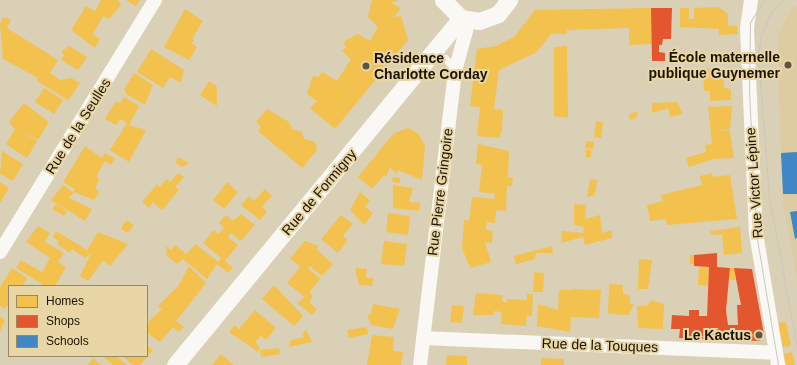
<!DOCTYPE html>
<meta charset="utf-8">
<style>
body{margin:0}
#map{position:relative;width:797px;height:365px;overflow:hidden;background:#dad0b6;font-family:Helvetica,sans-serif}
div>[style]{position:absolute}
.built>*{inset:0;background:#ddcca2}
.homes>*{inset:0;background:#f2c14e}
.shops>*{inset:0;background:#e4572e}
.schools>*{inset:0;background:#3f88c5}
.service>*{height:7px;margin:-3.5px;padding:0 3.5px;transform-origin:3.5px;border-radius:3.5px;background:#f9f8f4}
.minor>*{height:14px;margin:-7px;padding:0 7px;transform-origin:7px;border-radius:7px;background:#f9f8f4}
.tertiary>*{height:17px;margin:-8.5px;padding:0 8.5px;transform-origin:8.5px;border-radius:8.5px;background:#f9f8f4}
.tram>*{height:1px;margin:-0.5px;padding:0 0.5px;transform-origin:0.5px;border-radius:0.5px;background:#cac7bf}
.dots>*{width:11px;height:11px;translate:-50% -50%;box-sizing:border-box;border:2px solid #e9d6a7;border-radius:50%}
span{translate:-50% -50%;white-space:nowrap;text-align:center;line-height:1.15;-webkit-text-stroke:4px #e9d6a7;paint-order:stroke}
.poi-label{font-size:14px;color:#1b1403;font-weight:700}
.right{translate:-100% -50%;text-align:right}
.left{translate:0 -50%;text-align:left}
.street-label{font-size:14px;color:#1b1403}
.legend{position:absolute;left:8px;top:285px;width:140px;height:72px;box-sizing:border-box;background:#e9d6a7;border:1px solid #978865;margin:0;padding:5px 7px;list-style:none;font-size:12px;color:#1b1403}
.legend li{display:flex;align-items:center;gap:8px;height:20px}
.legend b{width:20px;border:1px solid #978865}
</style>
<div id="map">
<div class="built">
<i style="clip-path:polygon(792px 7px,797px 7px,797px 277px,783px 203px,779px 97px,778px 34px)"></i>
</div>
<div class="homes">
<i style="clip-path:polygon(101px 0,118px 0,121px 5px,109px 19px,103px 16px,93px 34px,100px 39px,95px 48px,71px 30px,86px 6px,95px 11px)"></i>
<i style="clip-path:polygon(126px 0,140px 0,136px 6px)"></i>
<i style="clip-path:polygon(372px 0,398px 0,391px 3px,401px 8px,394px 17px,401px 16px,408px 40px,335px 129px,310px 108px,317px 101px,307px 94px,313px 76px,318px 77px,322px 72px,337px 81px,351px 59px,342px 51px,346px 47px,343px 42px,358px 34px,370px 41px,378px 27px,368px 17px)"></i>
<i style="clip-path:polygon(718px 7px,728px 14px,728px 26px,737px 26px,738px 34px,719px 35px,719px 29px,680px 27px,680px 8px,689px 8px,689px 19px,694px 19px,694px 8px)"></i>
<i style="clip-path:polygon(651px 8px,652px 44px,629px 45px,629px 28px,567px 30px,567px 34px,551px 34px,537px 52px,499px 70px,494px 109px,503px 110px,502px 130px,499px 138px,477px 136px,480px 107px,470px 106px,477px 49px,496px 46px,514px 37px,535px 10px)"></i>
<i style="clip-path:polygon(185px 9px,203px 21px,193px 37px,194px 42px,190px 42px,197px 47px,189px 60px,164px 47px)"></i>
<i style="clip-path:polygon(3px 17px,11px 20px,7px 28px,58px 60px,50px 73px,60px 80px,71px 78px,80px 83px,70px 98px,67px 100px,36px 80px,38px 78px,3px 59px,0 24px)"></i>
<i style="clip-path:polygon(69px 46px,87px 57px,78px 70px,61px 60px,64px 55px,61px 52px)"></i>
<i style="clip-path:polygon(567px 46px,568px 118px,554px 116px,554px 47px)"></i>
<i style="clip-path:polygon(151px 49px,184px 70px,181px 83px,170px 77px,163px 88px,137px 72px)"></i>
<i style="clip-path:polygon(723px 68px,724px 88px,731px 89px,731px 100px,710px 101px,710px 91px,704px 91px,703px 69px)"></i>
<i style="clip-path:polygon(134px 73px,153px 85px,145px 105px,126px 94px,124px 89px)"></i>
<i style="clip-path:polygon(209px 81px,217px 87px,217px 106px,200px 95px)"></i>
<i style="clip-path:polygon(44px 88px,63px 100px,54px 114px,35px 102px)"></i>
<i style="clip-path:polygon(124px 97px,139px 106px,129px 125px,146px 130px,129px 162px,110px 150px,127px 123px,120px 119px,116px 125px,105px 119px,116px 101px,120px 103px)"></i>
<i style="clip-path:polygon(677px 102px,683px 114px,670px 117px,668px 108px,652px 113px,652px 103px)"></i>
<i style="clip-path:polygon(24px 103px,49px 122px,38px 140px,21px 131px,37px 141px,27px 158px,6px 144px,15px 129px,9px 122px)"></i>
<i style="clip-path:polygon(732px 106px,730px 130px,715px 131px,730px 131px,734px 158px,713px 159px,689px 167px,686px 158px,706px 152px,705px 145px,712px 144px,708px 107px)"></i>
<i style="clip-path:polygon(267px 109px,289px 122px,292px 129px,302px 132px,304px 139px,315px 142px,317px 150px,302px 168px,258px 131px,261px 127px,256px 122px)"></i>
<i style="clip-path:polygon(638px 111px,637px 117px,630px 120px,629px 114px)"></i>
<i style="clip-path:polygon(596px 121px,603px 122px,601px 138px,594px 137px)"></i>
<i style="clip-path:polygon(408px 128px,418px 133px,425px 146px,422px 180px,398px 170px,396px 174px,390px 167px,386px 177px,384px 175px,372px 189px,358px 177px,394px 133px)"></i>
<i style="clip-path:polygon(586px 141px,594px 142px,593px 149px,585px 148px)"></i>
<i style="clip-path:polygon(478px 144px,509px 151px,508px 177px,513px 178px,512px 186px,507px 186px,506px 211px,496px 210px,495px 223px,487px 222px,486px 230px,493px 231px,492px 243px,485px 242px,491px 262px,470px 268px,462px 248px,464px 220px,469px 221px,472px 197px,494px 199px,495px 194px,479px 192px,482px 165px,476px 164px)"></i>
<i style="clip-path:polygon(85px 146px,102px 158px,105px 153px,115px 158px,111px 165px,105px 161px,97px 175px,99px 181px,95px 188px,99px 192px,94px 200px,74px 192px,69px 198px,92px 209px,85px 221px,51px 200px,63px 185px,73px 192px,75px 189px,63px 182px)"></i>
<i style="clip-path:polygon(586px 150px,591px 150px,591px 157px,586px 157px)"></i>
<i style="clip-path:polygon(2px 151px,23px 164px,13px 181px,0 174px)"></i>
<i style="clip-path:polygon(178px 157px,187px 162px,190px 163px,182px 167px,175px 163px)"></i>
<i style="clip-path:polygon(178px 173px,184px 177px,175px 187px,179px 190px,162px 210px,153px 202px,149px 208px,142px 202px,157px 184px,160px 187px,166px 179px,170px 182px)"></i>
<i style="clip-path:polygon(712px 173px,713px 177px,730px 175px,737px 219px,667px 225px,666px 219px,650px 221px,647px 205px,663px 201px,661px 195px,702px 185px,700px 176px)"></i>
<i style="clip-path:polygon(393px 177px,400px 178px,400px 183px,392px 182px)"></i>
<i style="clip-path:polygon(590px 179px,597px 180px,595px 195px,587px 197px)"></i>
<i style="clip-path:polygon(0 182px,9px 188px,0 203px)"></i>
<i style="clip-path:polygon(227px 182px,238px 192px,224px 209px,213px 200px,222px 189px,225px 191px,222px 189px)"></i>
<i style="clip-path:polygon(393px 185px,413px 188px,409px 202px,420px 203px,419px 211px,393px 208px)"></i>
<i style="clip-path:polygon(265px 189px,272px 196px,262px 207px,267px 212px,260px 220px,241px 205px,249px 196px,254px 201px)"></i>
<i style="clip-path:polygon(360px 192px,370px 201px,365px 207px,373px 213px,364px 225px,350px 210px)"></i>
<i style="clip-path:polygon(56px 204px,67px 211px,64px 216px,52px 209px)"></i>
<i style="clip-path:polygon(574px 204px,586px 205px,585px 219px,600px 215px,602px 233px,612px 230px,612px 238px,585px 245px,583px 237px,561px 243px,562px 231px,583px 233px,584px 227px,574px 225px)"></i>
<i style="clip-path:polygon(388px 213px,410px 216px,408px 235px,386px 232px)"></i>
<i style="clip-path:polygon(241px 214px,255px 225px,241px 241px,231px 233px,228px 237px,238px 245px,225px 261px,233px 268px,228px 273px,217px 264px,207px 279px,183px 259px,177px 264px,167px 256px,166px 246px,171px 250px,175px 245px,186px 254px,196px 244px,218px 262px,221px 258px,203px 243px,214px 230px,219px 234px,224px 227px,219px 223px,226px 215px,233px 221px)"></i>
<i style="clip-path:polygon(341px 215px,353px 224px,343px 236px,348px 240px,338px 253px,321px 239px)"></i>
<i style="clip-path:polygon(126px 220px,134px 225px,128px 233px,121px 229px)"></i>
<i style="clip-path:polygon(38px 226px,50px 233px,45px 242px,64px 253px,58px 262px,66px 267px,55px 286px,45px 286px,16px 268px,21px 260px,42px 272px,50px 258px,26px 242px)"></i>
<i style="clip-path:polygon(740px 227px,742px 253px,724px 255px,722px 234px,711px 235px,710px 231px)"></i>
<i style="clip-path:polygon(56px 231px,87px 250px,98px 232px,128px 244px,110px 266px,103px 260px,88px 281px,80px 276px,91px 253px,85px 258px,72px 249px,70px 253px,57px 244px,59px 241px,53px 237px)"></i>
<i style="clip-path:polygon(305px 241px,319px 246px,316px 249px,333px 264px,322px 276px,310px 266px,308px 268px,320px 279px,309px 293px,313px 296px,309px 302px,317px 309px,312px 315px,297px 303px,305px 297px,287px 283px,300px 267px,290px 258px)"></i>
<i style="clip-path:polygon(384px 241px,407px 244px,404px 266px,381px 264px)"></i>
<i style="clip-path:polygon(552px 246px,553px 253px,536px 253px,535px 259px,516px 264px,514px 256px)"></i>
<i style="clip-path:polygon(690px 255px,694px 255px,694px 264px,690px 264px)"></i>
<i style="clip-path:polygon(639px 259px,652px 260px,648px 289px,638px 289px)"></i>
<i style="clip-path:polygon(189px 266px,206px 283px,176px 321px,184px 327px,179px 332px,173px 327px,160px 342px,147px 333px,149px 321px,162px 309px,158px 306px,179px 285px)"></i>
<i style="clip-path:polygon(699px 267px,709px 267px,708px 286px,698px 285px)"></i>
<i style="clip-path:polygon(12px 268px,27px 278px,22px 286px,9px 286px,9px 304px,4px 309px,0 306px,0 287px)"></i>
<i style="clip-path:polygon(355px 268px,367px 269px,366px 278px,373px 278px,372px 286px,359px 285px)"></i>
<i style="clip-path:polygon(730px 268px,734px 268px,736px 280px,730px 280px)"></i>
<i style="clip-path:polygon(534px 272px,544px 273px,543px 292px,533px 292px)"></i>
<i style="clip-path:polygon(609px 284px,623px 285px,623px 294px,630px 295px,630px 304px,634px 304px,629px 315px,608px 314px)"></i>
<i style="clip-path:polygon(274px 285px,303px 316px,294px 326px,262px 299px)"></i>
<i style="clip-path:polygon(572px 289px,601px 290px,599px 318px,571px 317px,570px 332px,537px 326px,538px 304px,558px 310px,559px 290px,572px 290px,571px 303px)"></i>
<i style="clip-path:polygon(476px 293px,503px 295px,502px 302px,507px 302px,507px 299px,527px 300px,527px 294px,533px 294px,532px 316px,527px 315px,526px 326px,501px 324px,502px 312px,494px 311px,494px 315px,473px 315px)"></i>
<i style="clip-path:polygon(651px 300px,664px 304px,663px 329px,638px 328px,637px 306px,647px 306px)"></i>
<i style="clip-path:polygon(373px 304px,400px 309px,393px 329px,371px 325px,367px 315px,371px 314px)"></i>
<i style="clip-path:polygon(452px 305px,464px 306px,462px 323px,450px 322px)"></i>
<i style="clip-path:polygon(255px 310px,276px 328px,266px 340px,261px 336px,255px 342px,260px 347px,258px 352px,229px 332px,235px 325px,239px 329px)"></i>
<i style="clip-path:polygon(0 316px,5px 320px,0 332px)"></i>
<i style="clip-path:polygon(786px 322px,791px 346px,783px 347px,778px 323px)"></i>
<i style="clip-path:polygon(367px 327px,368px 334px,349px 338px,347px 330px)"></i>
<i style="clip-path:polygon(306px 330px,312px 342px,288px 347px,291px 340px,305px 337px,302px 334px)"></i>
<i style="clip-path:polygon(372px 335px,394px 337px,393px 351px,403px 352px,401px 365px,367px 365px)"></i>
<i style="clip-path:polygon(147px 345px,153px 350px,140px 365px,133px 365px,122px 356px,147px 356px)"></i>
<i style="clip-path:polygon(279px 348px,280px 354px,261px 357px,260px 350px)"></i>
<i style="clip-path:polygon(792px 352px,795px 365px,786px 365px,784px 354px)"></i>
<i style="clip-path:polygon(221px 354px,222px 355px,234px 365px,212px 365px)"></i>
<i style="clip-path:polygon(447px 355px,467px 356px,467px 365px,446px 365px)"></i>
<i style="clip-path:polygon(102px 356px,116px 356px,127px 365px,113px 365px)"></i>
<i style="clip-path:polygon(93px 358px,101px 365px,88px 365px)"></i>
<i style="clip-path:polygon(541px 358px,564px 359px,564px 365px,541px 365px)"></i>
</div>
<div class="shops">
<i style="clip-path:polygon(651px 8px,672px 8px,671px 39px,663px 39px,662px 45px,659px 45px,659px 52px,665px 53px,665px 61px,652px 61px)"></i>
<i style="clip-path:polygon(717px 253px,717px 267px,730px 268px,726px 310px,728px 325px,738px 325px,737px 305px,741px 305px,734px 268px,752px 269px,764px 334px,760px 341px,679px 338px,680px 329px,671px 329px,672px 315px,689px 316px,689px 310px,699px 310px,699px 316px,707px 316px,709px 267px,694px 266px,694px 255px)"></i>
</div>
<div class="schools">
<i style="clip-path:polygon(797px 152px,797px 194px,783px 194px,781px 153px)"></i>
<i style="clip-path:polygon(797px 211px,797px 238px,795px 239px,790px 212px)"></i>
</div>
<div class="service">
<i style="left:431px;top:60px;width:14px;rotate:-8deg"></i>
<i style="left:445px;top:58px;width:14px;rotate:51deg"></i>
</div>
<div class="minor">
<i style="left:751px;top:0;width:29px;rotate:98deg"></i>
<i style="left:747px;top:29px;width:204px;rotate:87.5deg"></i>
<i style="left:756px;top:233px;width:134px;rotate:80.5deg"></i>
<i style="left:0;top:252px;width:296px;rotate:-58.4deg"></i>
<i style="left:423px;top:338px;width:353px;rotate:2.4deg"></i>
<i style="left:420px;top:365px;width:296px;rotate:-83.2deg"></i>
<i style="left:455px;top:71px;width:53px;rotate:-74.6deg"></i>
</div>
<div class="tertiary">
<i style="left:443px;top:0;width:25px;rotate:45deg"></i>
<i style="left:461px;top:18px;width:18px;rotate:9deg"></i>
<i style="left:479px;top:21px;width:20px;rotate:-20deg"></i>
<i style="left:498px;top:14px;width:18px;rotate:-52deg"></i>
<i style="left:175px;top:365px;width:450px;rotate:-50.5deg"></i>
</div>
<div class="tram">
<i style="left:764px;top:0;width:26px;rotate:122deg"></i>
<i style="left:750px;top:22px;width:69px;rotate:90.8deg"></i>
<i style="left:749px;top:91px;width:142px;rotate:87.2deg"></i>
<i style="left:756px;top:233px;width:134px;rotate:80.5deg"></i>
<i style="left:783px;top:0;width:16px;rotate:135deg"></i>
<i style="left:772px;top:11px;width:26px;rotate:115deg"></i>
<i style="left:761px;top:35px;width:21px;rotate:98deg"></i>
<i style="left:758px;top:56px;width:140px;rotate:85.5deg"></i>
<i style="left:769px;top:196px;width:156px;rotate:79.6deg"></i>
</div>
<div class="dots">
<i style="left:788px;top:65px;background:#5e5642"></i>
<i style="left:366px;top:66px;background:#5e5642"></i>
<i style="left:759px;top:335px;background:#5e5642"></i>
</div>
<div class="poi-label">
<span class="right" style="left:780px;top:65px">École maternelle<br>publique Guynemer</span>
<span class="left" style="left:374px;top:66px">Résidence<br>Charlotte Corday</span>
<span class="right" style="left:751px;top:335px">Le Kactus</span>
</div>
<div class="street-label">
<span style="left:78px;top:126px;rotate:-58deg">Rue de la Seulles</span>
<span style="left:754px;top:183px;rotate:-94deg">Rue Victor Lépine</span>
<span style="left:319px;top:192px;rotate:-50deg">Rue de Formigny</span>
<span style="left:440px;top:192px;rotate:-83deg">Rue Pierre Gringoire</span>
<span style="left:600px;top:345px;rotate:2deg">Rue de la Touques</span>
</div>
<ul class="legend">
<li><b style="height:11px;background:#f2c14e"></b>Homes</li>
<li><b style="height:11px;background:#e4572e"></b>Shops</li>
<li><b style="height:11px;background:#3f88c5"></b>Schools</li>
</ul>
</div>
